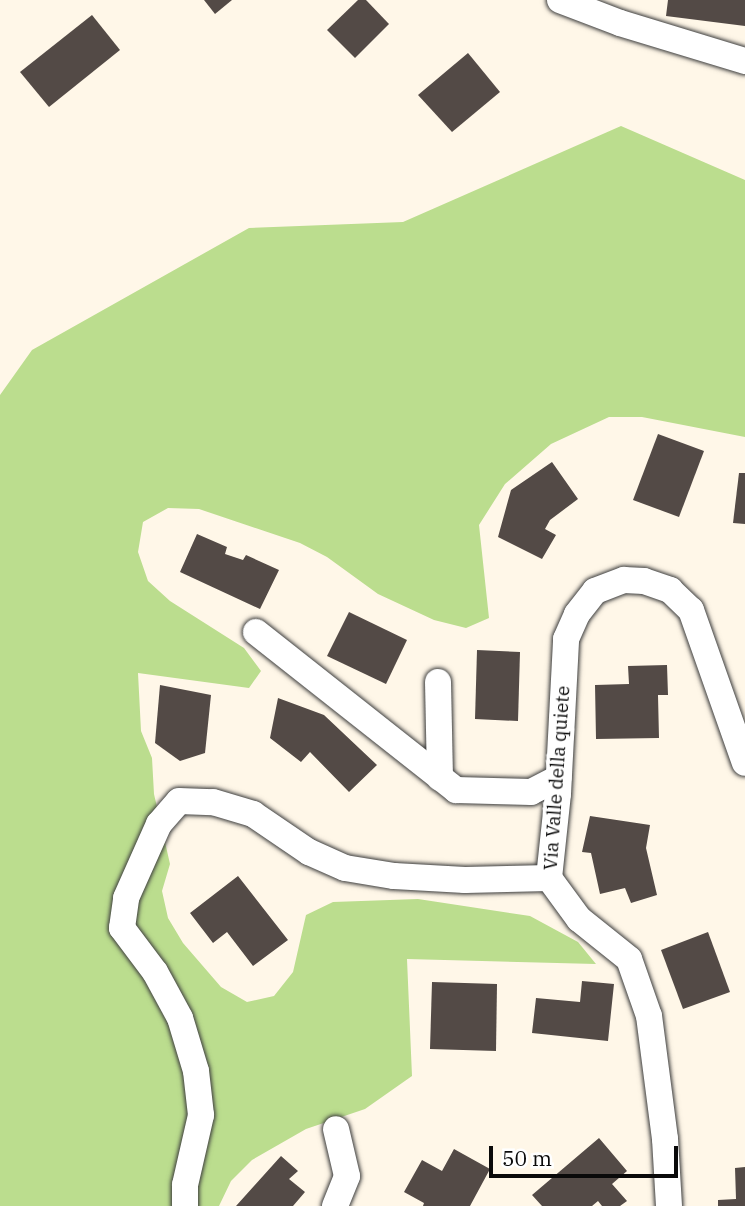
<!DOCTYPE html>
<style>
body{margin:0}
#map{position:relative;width:745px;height:1206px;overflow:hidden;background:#fff7e8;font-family:"IBM Plex Serif",serif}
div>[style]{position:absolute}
.forest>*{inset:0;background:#bbdd8e}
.building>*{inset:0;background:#534a46}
.roads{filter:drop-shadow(0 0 2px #3d3d3d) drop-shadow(0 0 2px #3d3d3d)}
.minor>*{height:26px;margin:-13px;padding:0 13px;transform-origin:13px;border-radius:13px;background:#fff}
span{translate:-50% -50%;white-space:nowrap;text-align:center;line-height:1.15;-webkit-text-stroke:7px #fff;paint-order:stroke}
.street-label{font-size:19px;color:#0a0a0a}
.scale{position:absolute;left:489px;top:1146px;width:189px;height:32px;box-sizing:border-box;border:4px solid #0a0a0a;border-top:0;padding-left:9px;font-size:21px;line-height:24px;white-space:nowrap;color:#0a0a0a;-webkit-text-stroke:5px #fff;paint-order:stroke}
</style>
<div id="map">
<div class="forest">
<i style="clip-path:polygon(621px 126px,745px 180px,745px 437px,642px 417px,609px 417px,551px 444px,505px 484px,479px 525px,489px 618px,466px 628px,434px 620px,378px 594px,327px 557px,300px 543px,199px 509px,168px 508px,143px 522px,138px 552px,148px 581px,170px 601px,244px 648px,261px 671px,249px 688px,138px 673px,141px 731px,152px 758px,154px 794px,170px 864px,162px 891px,168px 918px,183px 943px,221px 987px,247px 1002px,274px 996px,293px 972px,306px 915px,333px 902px,418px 899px,530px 916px,578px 942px,596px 964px,407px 959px,412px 1076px,365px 1109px,306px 1129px,252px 1160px,231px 1181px,219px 1206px,0 1206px,0 395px,32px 350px,249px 228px,403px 222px)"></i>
</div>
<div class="building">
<i style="clip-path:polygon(204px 0,232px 0,215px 14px)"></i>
<i style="clip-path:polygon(358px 0,366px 0,389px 24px,355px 58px,327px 30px)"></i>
<i style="clip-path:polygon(668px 0,745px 0,745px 26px,666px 16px)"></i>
<i style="clip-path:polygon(92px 15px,120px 50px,49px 107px,20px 72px)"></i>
<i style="clip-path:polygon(468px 53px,500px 92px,452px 132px,418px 95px)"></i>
<i style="clip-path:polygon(658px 434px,704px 451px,679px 517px,633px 500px)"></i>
<i style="clip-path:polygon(552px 462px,578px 499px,550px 520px,545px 529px,556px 535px,542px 559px,498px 537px,511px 490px)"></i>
<i style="clip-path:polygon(739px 473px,745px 473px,745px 524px,733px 523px)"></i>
<i style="clip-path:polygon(197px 534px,227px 547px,225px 554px,243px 560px,246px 555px,279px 570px,260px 609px,180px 572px)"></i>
<i style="clip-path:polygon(349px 612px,407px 640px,386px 684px,327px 656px)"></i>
<i style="clip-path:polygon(477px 650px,520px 652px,518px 721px,475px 719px)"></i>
<i style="clip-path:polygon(667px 665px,668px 695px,658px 695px,659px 738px,596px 739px,595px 685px,629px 684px,628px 666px)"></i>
<i style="clip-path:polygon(160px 685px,211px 695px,205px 753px,180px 761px,155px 743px)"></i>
<i style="clip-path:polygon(278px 698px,324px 715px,377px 765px,349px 792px,310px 752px,301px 762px,270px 738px)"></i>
<i style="clip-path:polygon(590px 816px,650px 825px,646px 848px,657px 895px,631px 903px,625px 888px,600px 894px,591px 853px,582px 852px)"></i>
<i style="clip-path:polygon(238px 876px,288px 940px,253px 966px,227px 932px,213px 943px,190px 913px)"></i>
<i style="clip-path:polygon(708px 932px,730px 992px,683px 1009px,661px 950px)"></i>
<i style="clip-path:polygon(582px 981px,614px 984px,608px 1041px,532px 1033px,536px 998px,580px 1002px)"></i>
<i style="clip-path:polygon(432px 982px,497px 984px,496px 1051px,430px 1049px)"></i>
<i style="clip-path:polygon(599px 1138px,627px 1171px,612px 1184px,627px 1201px,620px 1206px,602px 1206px,598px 1201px,592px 1206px,542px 1206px,532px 1195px)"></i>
<i style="clip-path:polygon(454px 1149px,490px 1169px,470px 1206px,423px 1206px,424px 1203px,404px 1192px,422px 1160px,442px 1171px)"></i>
<i style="clip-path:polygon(281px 1156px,298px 1171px,289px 1179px,305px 1192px,293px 1206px,236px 1206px)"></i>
<i style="clip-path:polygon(745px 1167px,745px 1206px,718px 1206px,718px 1200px,736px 1199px,735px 1168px)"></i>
</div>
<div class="roads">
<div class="minor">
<i style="left:560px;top:0;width:64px;rotate:21deg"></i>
<i style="left:620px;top:23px;width:131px;rotate:16.9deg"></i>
<i style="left:256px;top:632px;width:255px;rotate:38.3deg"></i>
<i style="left:456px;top:790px;width:75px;rotate:1.5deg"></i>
<i style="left:531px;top:792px;width:31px;rotate:-27deg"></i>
<i style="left:438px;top:682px;width:96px;rotate:88.8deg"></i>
<i style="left:185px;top:1206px;width:21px;rotate:-90deg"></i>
<i style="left:185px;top:1185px;width:72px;rotate:-77.1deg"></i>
<i style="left:201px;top:1115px;width:44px;rotate:-96.5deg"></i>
<i style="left:196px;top:1071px;width:55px;rotate:-106.8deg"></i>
<i style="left:180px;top:1018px;width:52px;rotate:-118.5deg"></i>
<i style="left:155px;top:972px;width:55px;rotate:-126.9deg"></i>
<i style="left:122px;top:928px;width:30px;rotate:-82deg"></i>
<i style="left:126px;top:898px;width:81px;rotate:-66deg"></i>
<i style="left:159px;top:824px;width:30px;rotate:-49deg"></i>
<i style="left:179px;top:801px;width:34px;rotate:2deg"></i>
<i style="left:213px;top:802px;width:42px;rotate:16.7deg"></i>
<i style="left:253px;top:814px;width:68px;rotate:34.2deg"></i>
<i style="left:309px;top:852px;width:39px;rotate:24deg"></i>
<i style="left:345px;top:868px;width:50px;rotate:9.3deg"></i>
<i style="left:394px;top:876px;width:71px;rotate:3.2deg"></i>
<i style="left:465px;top:880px;width:84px;rotate:-1.4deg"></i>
<i style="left:335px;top:1206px;width:32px;rotate:-68deg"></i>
<i style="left:347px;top:1176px;width:48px;rotate:-103.2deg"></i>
<i style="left:669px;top:1206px;width:67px;rotate:-93.4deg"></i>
<i style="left:665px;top:1139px;width:124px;rotate:-97.4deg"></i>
<i style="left:649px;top:1016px;width:60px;rotate:-109.3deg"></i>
<i style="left:629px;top:959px;width:64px;rotate:-141.3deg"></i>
<i style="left:579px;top:919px;width:51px;rotate:-126.2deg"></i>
<i style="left:549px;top:878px;width:84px;rotate:-83.9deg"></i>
<i style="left:558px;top:794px;width:155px;rotate:-87deg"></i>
<i style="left:566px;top:639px;width:27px;rotate:-66deg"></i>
<i style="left:577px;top:614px;width:29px;rotate:-52deg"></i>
<i style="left:595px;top:591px;width:31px;rotate:-21deg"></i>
<i style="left:624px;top:580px;width:20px;rotate:3deg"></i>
<i style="left:644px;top:581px;width:28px;rotate:19deg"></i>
<i style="left:670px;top:590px;width:29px;rotate:44deg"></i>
<i style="left:691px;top:610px;width:162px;rotate:70.6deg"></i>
</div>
</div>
<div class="street-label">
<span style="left:557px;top:778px;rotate:-86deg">Via Valle della quiete</span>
</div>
<div class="scale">50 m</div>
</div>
